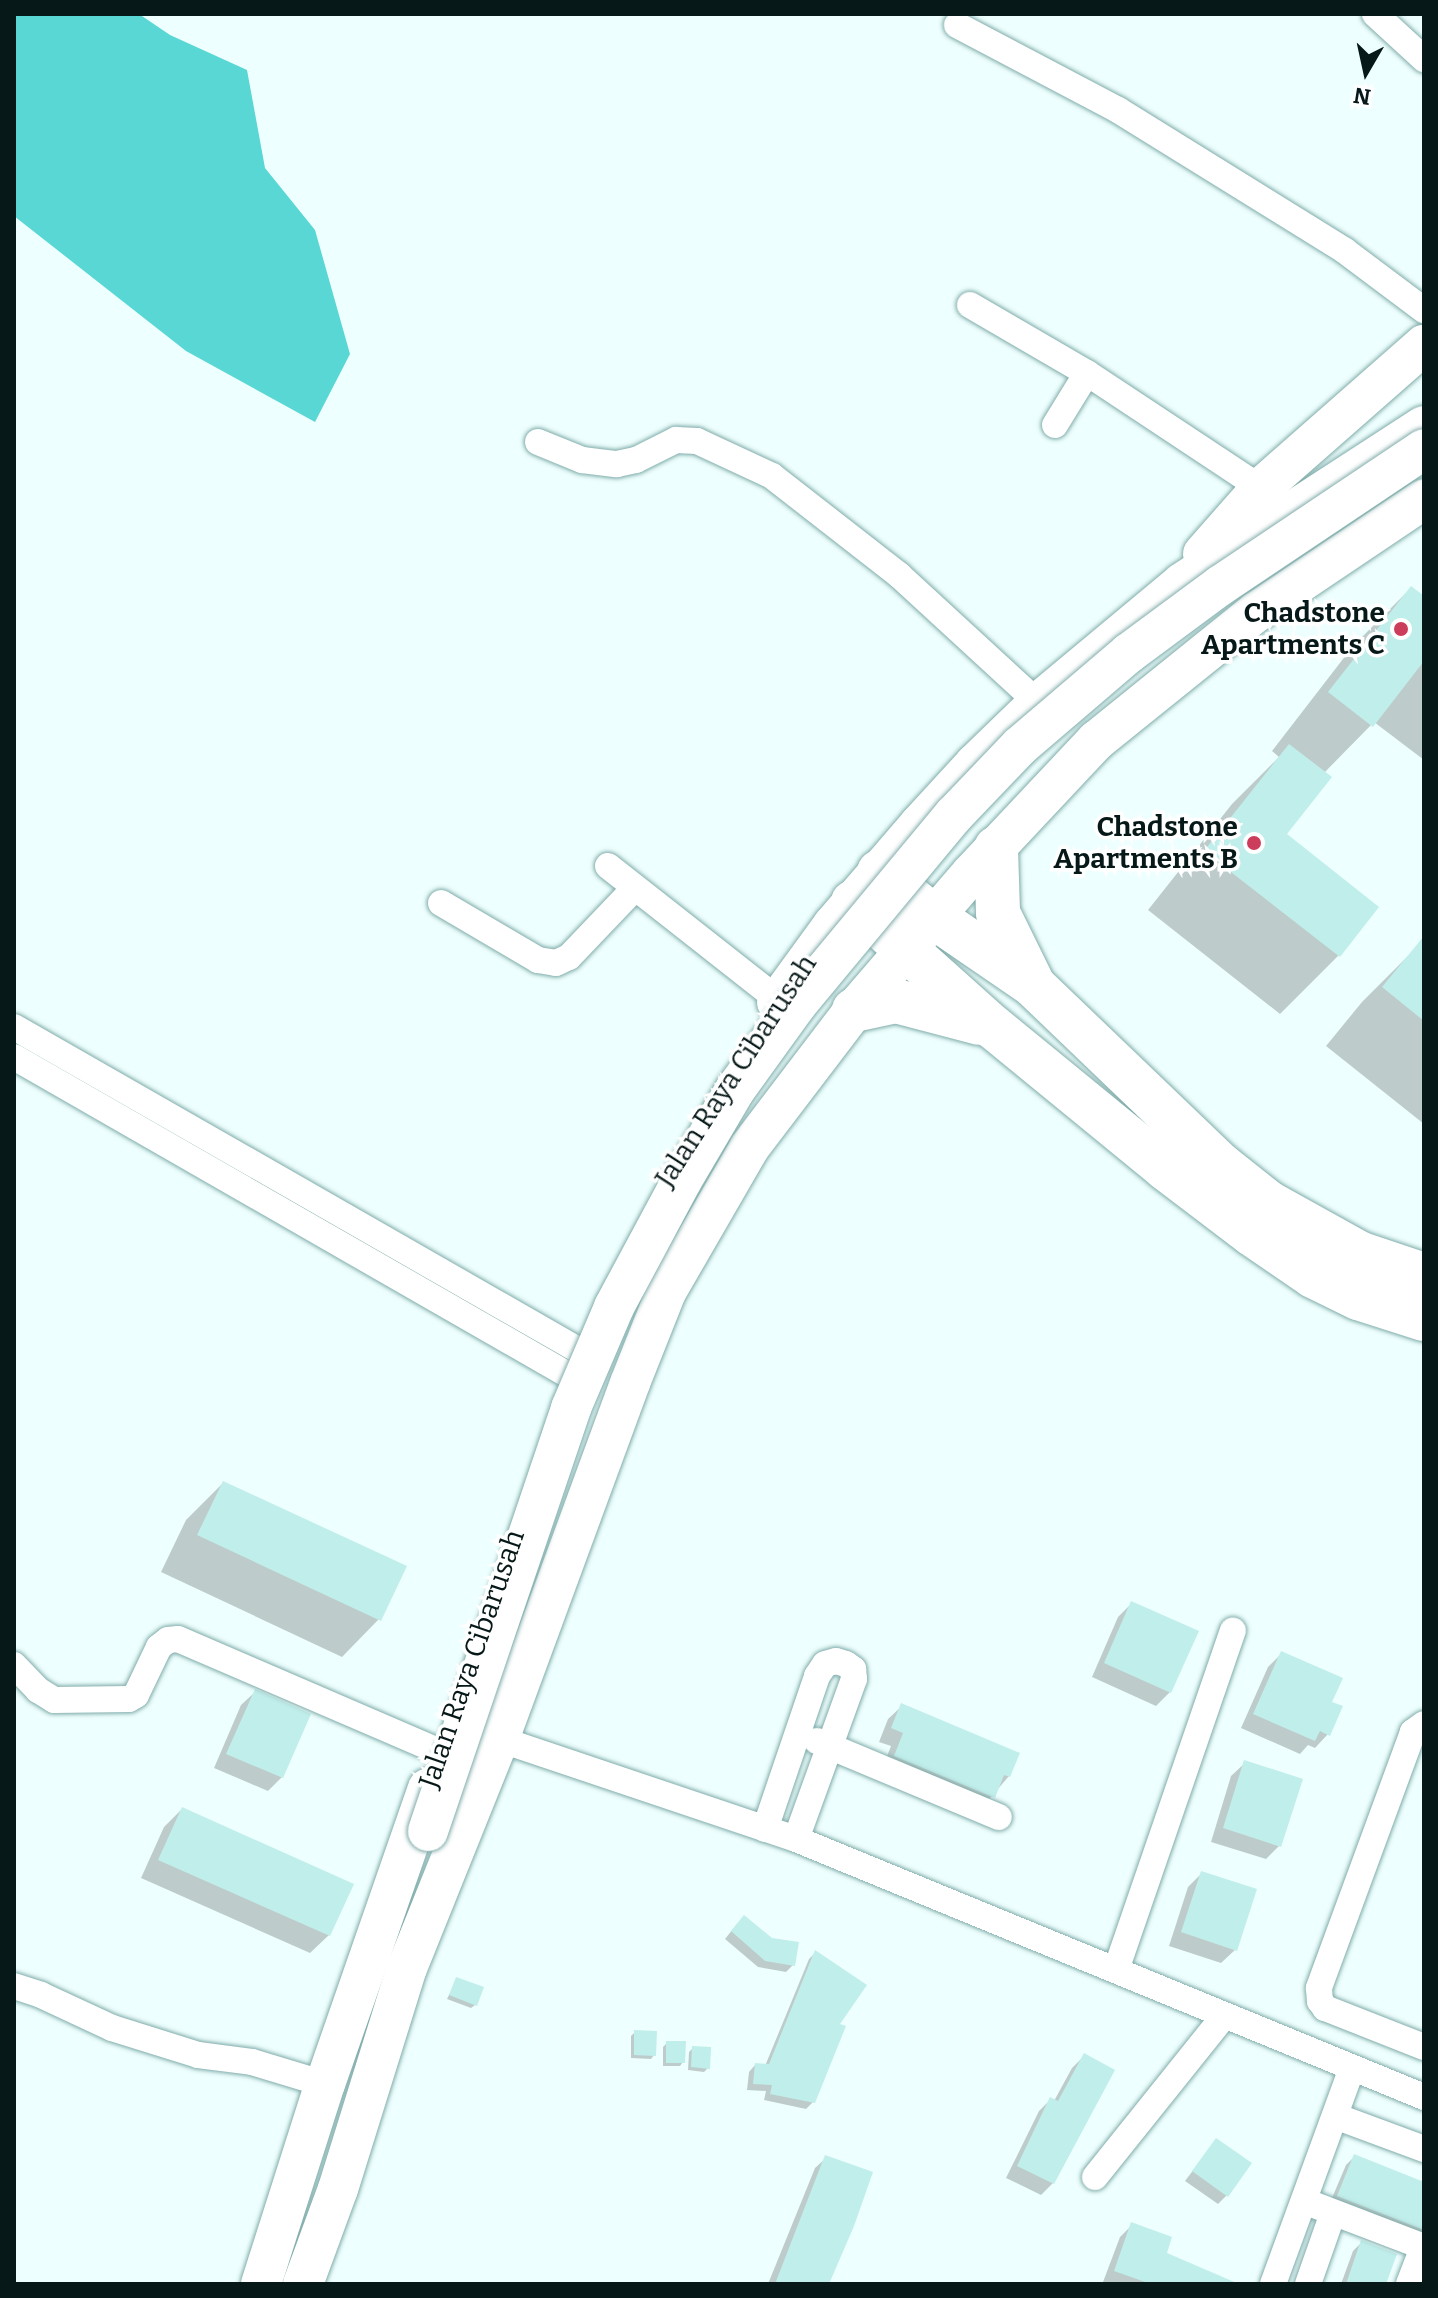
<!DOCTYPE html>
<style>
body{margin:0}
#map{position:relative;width:1438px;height:2298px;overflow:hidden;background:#edfffe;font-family:Bitter,serif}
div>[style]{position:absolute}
.forest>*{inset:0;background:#59d7d4}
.shadow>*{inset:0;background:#0003}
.building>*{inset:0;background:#c0eeeb}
.roads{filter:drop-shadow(0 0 2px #80acaa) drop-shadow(0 0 2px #80acaa)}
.minor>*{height:26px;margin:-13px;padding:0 13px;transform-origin:13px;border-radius:13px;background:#fff}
.primary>*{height:40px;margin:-20px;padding:0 20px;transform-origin:20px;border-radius:20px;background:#fff}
.motorway>*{height:44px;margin:-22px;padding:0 22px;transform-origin:22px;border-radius:22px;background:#fff}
.bridges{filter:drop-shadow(0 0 2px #80acaa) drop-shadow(0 0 2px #80acaa)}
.primary-bridge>*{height:40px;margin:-20px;padding:0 20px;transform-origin:20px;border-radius:20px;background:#fff}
.dots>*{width:22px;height:22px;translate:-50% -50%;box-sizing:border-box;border:4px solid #fff;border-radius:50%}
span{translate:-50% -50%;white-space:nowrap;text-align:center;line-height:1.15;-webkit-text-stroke:7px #fff;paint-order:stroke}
.poi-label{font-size:28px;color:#071818;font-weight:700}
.right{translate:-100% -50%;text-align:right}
.street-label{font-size:28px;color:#071818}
.frame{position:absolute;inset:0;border:16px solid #071818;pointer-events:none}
.north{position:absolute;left:1326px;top:32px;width:80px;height:80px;-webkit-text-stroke:6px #fff;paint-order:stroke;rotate:189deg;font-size:22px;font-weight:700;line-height:32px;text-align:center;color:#071818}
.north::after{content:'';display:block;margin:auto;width:28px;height:36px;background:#071818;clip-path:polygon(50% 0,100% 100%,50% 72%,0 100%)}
</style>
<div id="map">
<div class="forest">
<i style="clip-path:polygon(14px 14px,139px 14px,170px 35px,247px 70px,265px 168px,315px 230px,350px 354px,315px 422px,186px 351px,14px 216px)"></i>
</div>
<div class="shadow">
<i style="clip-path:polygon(1411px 588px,1424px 598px,1424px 760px,1374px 722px,1324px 773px,1284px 834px,1377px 907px,1338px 956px,1280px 1014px,1148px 910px,1232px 804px,1279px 757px,1272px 751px,1353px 646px)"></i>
<i style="clip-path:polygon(1420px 944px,1424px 948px,1424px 1124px,1326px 1046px,1362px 1002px)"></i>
<i style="clip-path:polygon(223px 1483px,379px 1619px,342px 1657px,161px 1572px,186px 1520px)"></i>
<i style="clip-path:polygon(1132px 1603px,1170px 1692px,1156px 1706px,1092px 1677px,1118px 1617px)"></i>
<i style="clip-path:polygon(1282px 1653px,1330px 1703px,1328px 1734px,1315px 1748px,1308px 1745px,1300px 1754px,1241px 1728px,1268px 1667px)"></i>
<i style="clip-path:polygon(255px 1692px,282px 1777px,268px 1791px,214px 1768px,241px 1705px)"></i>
<i style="clip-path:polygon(902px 1706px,1009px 1776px,980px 1810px,882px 1769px,891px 1746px,879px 1742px,888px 1719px)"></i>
<i style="clip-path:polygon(1245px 1763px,1279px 1846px,1266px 1859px,1211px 1842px,1231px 1776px)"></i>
<i style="clip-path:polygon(182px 1809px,329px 1935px,310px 1953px,141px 1878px,164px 1827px)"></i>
<i style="clip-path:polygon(1202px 1873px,1235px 1950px,1221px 1963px,1169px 1946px,1188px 1887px)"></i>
<i style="clip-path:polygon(737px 1924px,771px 1940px,793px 1965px,786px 1972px,758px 1967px,725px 1939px)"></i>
<i style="clip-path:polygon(815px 1953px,837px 2025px,813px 2102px,806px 2109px,764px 2100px,766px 2091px,747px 2090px,749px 2072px,755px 2065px,765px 2066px,809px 1959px)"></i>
<i style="clip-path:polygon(457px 1979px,475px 2005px,471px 2008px,447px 1999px)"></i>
<i style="clip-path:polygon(635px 2032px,654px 2055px,651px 2059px,631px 2058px,631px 2036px)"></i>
<i style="clip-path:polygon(667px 2043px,683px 2062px,680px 2066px,663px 2066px,663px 2047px)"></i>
<i style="clip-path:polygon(693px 2048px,708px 2068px,704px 2072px,688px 2070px,689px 2052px)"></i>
<i style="clip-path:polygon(1084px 2056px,1053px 2183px,1041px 2195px,1006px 2178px,1039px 2111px,1051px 2099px,1054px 2101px,1072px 2068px)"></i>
<i style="clip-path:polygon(1216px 2140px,1227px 2195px,1218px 2204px,1185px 2181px)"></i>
<i style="clip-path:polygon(1355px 2156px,1424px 2184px,1424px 2243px,1329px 2205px,1346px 2165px)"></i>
<i style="clip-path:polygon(826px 2158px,827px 2284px,768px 2284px,815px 2168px)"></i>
<i style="clip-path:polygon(1132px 2225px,1164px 2254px,1211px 2284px,1103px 2282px,1120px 2237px)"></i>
<i style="clip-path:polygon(1362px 2242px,1384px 2284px,1341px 2284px,1353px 2251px)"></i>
</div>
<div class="building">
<i style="clip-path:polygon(1411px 586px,1424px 596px,1424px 661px,1373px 727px,1328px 692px)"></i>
<i style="clip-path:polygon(1289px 744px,1332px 777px,1287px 834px,1379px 907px,1340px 957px,1204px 851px)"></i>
<i style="clip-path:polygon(1424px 936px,1424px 1021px,1382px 987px)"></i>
<i style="clip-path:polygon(223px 1481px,407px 1566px,381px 1621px,197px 1535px)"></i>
<i style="clip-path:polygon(1131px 1601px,1199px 1631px,1171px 1693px,1104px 1663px)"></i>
<i style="clip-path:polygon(1281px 1651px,1343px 1678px,1332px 1702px,1343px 1706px,1330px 1736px,1320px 1731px,1315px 1741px,1253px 1714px)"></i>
<i style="clip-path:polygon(255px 1689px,311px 1714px,283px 1778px,226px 1754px)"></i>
<i style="clip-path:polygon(901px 1703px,1020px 1753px,1010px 1777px,1004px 1775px,995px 1798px,894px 1756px,903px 1733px,891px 1728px)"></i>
<i style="clip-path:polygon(1244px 1760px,1303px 1779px,1281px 1847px,1223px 1828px)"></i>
<i style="clip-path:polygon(182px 1807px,354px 1884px,330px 1936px,158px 1860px)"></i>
<i style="clip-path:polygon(1201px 1871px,1257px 1889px,1237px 1951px,1181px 1932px)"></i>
<i style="clip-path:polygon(744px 1915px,772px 1938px,799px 1942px,795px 1966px,765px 1961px,731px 1931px)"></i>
<i style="clip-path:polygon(815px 1950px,867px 1985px,840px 2024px,846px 2026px,815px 2103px,770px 2094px,772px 2085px,753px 2084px,755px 2063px,769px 2064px)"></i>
<i style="clip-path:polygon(456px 1977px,484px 1987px,477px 2006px,449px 1995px)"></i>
<i style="clip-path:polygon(634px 2030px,657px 2031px,656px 2056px,634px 2055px)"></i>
<i style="clip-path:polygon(666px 2041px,686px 2041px,685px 2063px,666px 2063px)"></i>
<i style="clip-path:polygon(692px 2046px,711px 2047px,710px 2069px,691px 2067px)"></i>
<i style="clip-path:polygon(1084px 2053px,1115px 2070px,1054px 2184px,1017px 2166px,1050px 2097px,1058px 2101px)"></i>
<i style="clip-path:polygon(1216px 2138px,1252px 2163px,1228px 2197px,1192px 2171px)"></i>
<i style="clip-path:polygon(1354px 2154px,1424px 2182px,1424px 2230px,1337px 2196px)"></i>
<i style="clip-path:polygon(825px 2155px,873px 2172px,854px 2226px,829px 2284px,775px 2284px)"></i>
<i style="clip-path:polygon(1131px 2222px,1172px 2237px,1167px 2253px,1239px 2284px,1151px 2284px,1114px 2271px)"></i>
<i style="clip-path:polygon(1361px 2240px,1397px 2254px,1386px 2284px,1346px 2284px)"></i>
</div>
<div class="roads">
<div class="minor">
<i style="left:1375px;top:14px;width:67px;rotate:42.6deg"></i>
<i style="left:957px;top:25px;width:182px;rotate:27.8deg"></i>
<i style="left:1118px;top:110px;width:267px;rotate:31.8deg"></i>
<i style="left:1345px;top:251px;width:99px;rotate:36.8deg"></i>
<i style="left:970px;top:305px;width:135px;rotate:30.2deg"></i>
<i style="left:1087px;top:373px;width:209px;rotate:33.5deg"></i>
<i style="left:1055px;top:425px;width:61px;rotate:-58.4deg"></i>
<i style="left:538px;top:442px;width:48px;rotate:22.2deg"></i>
<i style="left:582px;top:460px;width:35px;rotate:7deg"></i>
<i style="left:617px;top:464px;width:19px;rotate:-12deg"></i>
<i style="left:636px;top:460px;width:45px;rotate:-26.6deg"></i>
<i style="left:676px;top:440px;width:21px;rotate:3deg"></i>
<i style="left:697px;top:441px;width:83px;rotate:25deg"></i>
<i style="left:772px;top:476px;width:161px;rotate:37.9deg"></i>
<i style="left:899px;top:575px;width:189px;rotate:42.6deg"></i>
<i style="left:608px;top:866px;width:216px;rotate:38.2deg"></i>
<i style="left:441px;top:903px;width:113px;rotate:30.4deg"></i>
<i style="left:538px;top:960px;width:18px;rotate:9deg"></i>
<i style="left:556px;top:963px;width:14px;rotate:-25deg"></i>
<i style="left:569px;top:957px;width:95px;rotate:-46.3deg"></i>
<i style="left:14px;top:1027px;width:652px;rotate:29.79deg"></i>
<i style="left:14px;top:1057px;width:641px;rotate:29.84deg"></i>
<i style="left:14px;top:1665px;width:35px;rotate:46deg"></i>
<i style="left:38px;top:1690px;width:19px;rotate:32deg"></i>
<i style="left:54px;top:1700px;width:75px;rotate:-0.8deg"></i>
<i style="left:129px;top:1699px;width:8px;rotate:-30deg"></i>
<i style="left:136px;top:1695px;width:53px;rotate:-64.4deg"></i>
<i style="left:159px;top:1647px;width:11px;rotate:-38deg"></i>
<i style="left:168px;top:1640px;width:10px;rotate:-6deg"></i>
<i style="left:178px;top:1639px;width:286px;rotate:23.3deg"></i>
<i style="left:1424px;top:1724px;width:14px;rotate:144deg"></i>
<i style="left:1413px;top:1732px;width:273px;rotate:110.2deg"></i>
<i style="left:1319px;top:1988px;width:13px;rotate:86deg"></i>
<i style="left:1320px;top:2001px;width:9px;rotate:54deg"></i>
<i style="left:1325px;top:2008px;width:106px;rotate:21.5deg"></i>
<i style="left:499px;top:1739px;width:313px;rotate:18.6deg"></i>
<i style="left:796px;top:1839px;width:679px;rotate:22.33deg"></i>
<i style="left:817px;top:1741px;width:197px;rotate:22.7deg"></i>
<i style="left:765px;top:1829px;width:162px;rotate:-71.2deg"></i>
<i style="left:817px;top:1676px;width:14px;rotate:-56deg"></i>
<i style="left:825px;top:1664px;width:11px;rotate:-15deg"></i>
<i style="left:836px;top:1661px;width:10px;rotate:17deg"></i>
<i style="left:846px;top:1664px;width:9px;rotate:36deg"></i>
<i style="left:853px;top:1669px;width:10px;rotate:84deg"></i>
<i style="left:854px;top:1679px;width:170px;rotate:109.9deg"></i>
<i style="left:1116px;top:1970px;width:359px;rotate:-71deg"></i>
<i style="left:14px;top:1986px;width:28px;rotate:18deg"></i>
<i style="left:41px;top:1995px;width:78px;rotate:24.9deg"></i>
<i style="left:112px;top:2028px;width:90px;rotate:17.4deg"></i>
<i style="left:198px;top:2055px;width:54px;rotate:7.4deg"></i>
<i style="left:252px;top:2062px;width:76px;rotate:16.8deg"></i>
<i style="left:1335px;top:2116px;width:95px;rotate:20.3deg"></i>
<i style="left:1095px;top:2177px;width:205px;rotate:-51.3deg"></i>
<i style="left:1304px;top:2201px;width:129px;rotate:21deg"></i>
<i style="left:1273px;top:2284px;width:230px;rotate:-69.9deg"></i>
<i style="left:1308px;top:2284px;width:75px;rotate:-70.6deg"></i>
<i style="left:1409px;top:2284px;width:40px;rotate:-69deg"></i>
</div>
<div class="primary">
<i style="left:1203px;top:554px;width:88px;rotate:-48.7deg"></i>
<i style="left:1261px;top:488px;width:217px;rotate:-41.3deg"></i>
<i style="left:777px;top:1002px;width:95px;rotate:-54deg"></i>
<i style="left:833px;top:925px;width:132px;rotate:-49.3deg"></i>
<i style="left:919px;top:825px;width:83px;rotate:-47.4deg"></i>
<i style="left:975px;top:764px;width:88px;rotate:-44.1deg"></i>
<i style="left:1038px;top:703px;width:187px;rotate:-39.8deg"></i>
<i style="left:1182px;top:583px;width:288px;rotate:-33deg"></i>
<i style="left:261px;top:2284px;width:210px;rotate:-72.3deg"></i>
<i style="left:325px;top:2084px;width:313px;rotate:-70.8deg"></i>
<i style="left:303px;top:2284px;width:101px;rotate:-69.8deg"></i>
<i style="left:338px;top:2189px;width:232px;rotate:-72.7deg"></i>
<i style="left:407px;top:1968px;width:247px;rotate:-68.1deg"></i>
<i style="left:499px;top:1739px;width:379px;rotate:-69.8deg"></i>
<i style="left:630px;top:1383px;width:98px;rotate:-68.4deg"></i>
<i style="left:666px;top:1292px;width:166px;rotate:-60deg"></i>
<i style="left:749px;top:1148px;width:173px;rotate:-52.7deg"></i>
<i style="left:854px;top:1010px;width:179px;rotate:-49.3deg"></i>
<i style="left:971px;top:874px;width:183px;rotate:-46.8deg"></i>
<i style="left:1096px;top:741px;width:206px;rotate:-38.9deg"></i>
<i style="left:1256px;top:612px;width:202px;rotate:-33.9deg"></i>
</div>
<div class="motorway">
<i style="left:996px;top:848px;width:65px;rotate:88.2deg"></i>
<i style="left:998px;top:913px;width:77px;rotate:63.8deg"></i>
<i style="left:879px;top:872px;width:71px;rotate:39.3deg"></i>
<i style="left:934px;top:917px;width:120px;rotate:34.5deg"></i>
<i style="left:1033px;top:985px;width:260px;rotate:43.8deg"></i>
<i style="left:1221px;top:1165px;width:61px;rotate:38.4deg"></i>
<i style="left:1269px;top:1203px;width:105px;rotate:29deg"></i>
<i style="left:1361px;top:1254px;width:66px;rotate:18.4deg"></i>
<i style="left:853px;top:902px;width:188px;rotate:41.8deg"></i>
<i style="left:993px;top:1027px;width:222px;rotate:39.3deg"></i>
<i style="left:1165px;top:1168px;width:109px;rotate:37.2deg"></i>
<i style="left:1252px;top:1234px;width:74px;rotate:34.5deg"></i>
<i style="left:1313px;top:1276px;width:50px;rotate:26.1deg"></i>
<i style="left:1358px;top:1298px;width:69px;rotate:17.7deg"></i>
<i style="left:854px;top:1010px;width:43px;rotate:-12.1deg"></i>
<i style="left:896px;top:1001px;width:86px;rotate:14.8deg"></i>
</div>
</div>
<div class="bridges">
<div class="primary-bridge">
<i style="left:428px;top:1831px;width:447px;rotate:-71.3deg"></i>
<i style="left:571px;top:1408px;width:110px;rotate:-66.9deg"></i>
<i style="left:614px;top:1307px;width:144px;rotate:-61.8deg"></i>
<i style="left:682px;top:1180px;width:104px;rotate:-59.5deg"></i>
<i style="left:735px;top:1090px;width:106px;rotate:-54.2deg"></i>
<i style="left:797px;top:1004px;width:246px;rotate:-50.3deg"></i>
<i style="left:954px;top:815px;width:95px;rotate:-46.3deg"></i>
<i style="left:1020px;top:746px;width:143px;rotate:-40.5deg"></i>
<i style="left:1129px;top:653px;width:114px;rotate:-36.5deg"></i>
<i style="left:1221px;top:585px;width:244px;rotate:-33.8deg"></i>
</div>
</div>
<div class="dots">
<i style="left:1401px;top:629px;background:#cc3c5b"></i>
<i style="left:1254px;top:843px;background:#cc3c5b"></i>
</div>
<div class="poi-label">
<span class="right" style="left:1385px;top:629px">Chadstone<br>Apartments C</span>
<span class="right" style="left:1238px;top:843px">Chadstone<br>Apartments B</span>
</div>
<div class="street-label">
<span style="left:736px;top:1071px;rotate:-57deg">Jalan Raya Cibarusah</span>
<span style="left:472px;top:1659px;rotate:-71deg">Jalan Raya Cibarusah</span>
</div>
<div class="frame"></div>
<div class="north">N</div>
</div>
